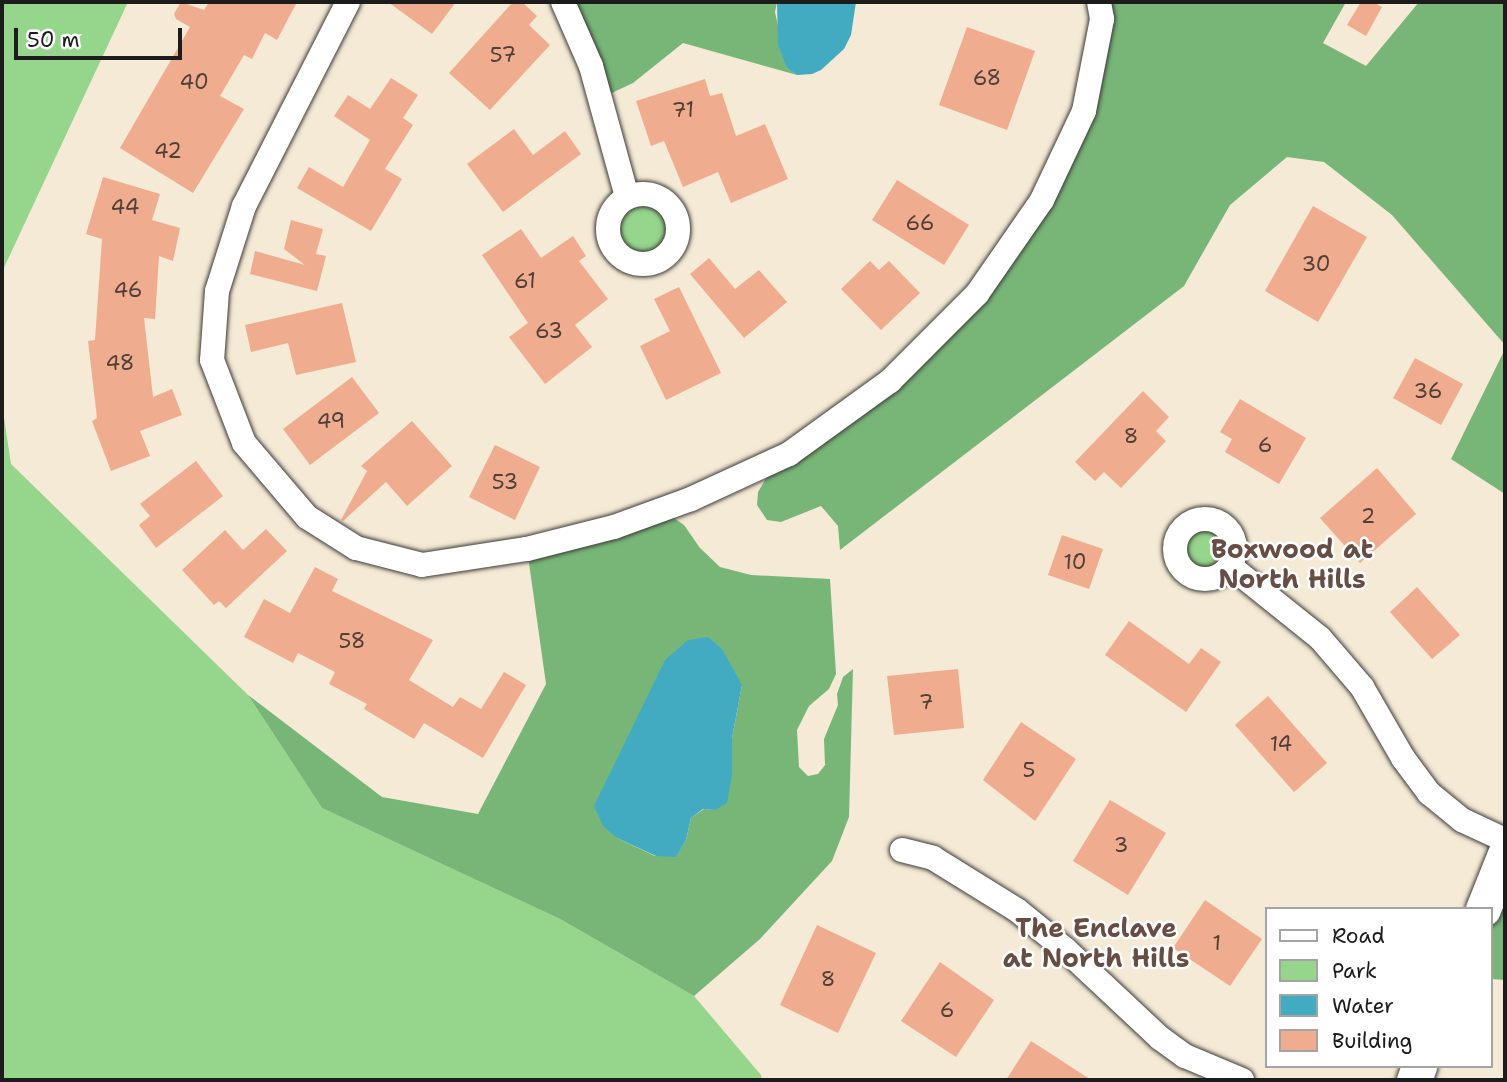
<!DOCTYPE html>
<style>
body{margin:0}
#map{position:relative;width:1507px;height:1082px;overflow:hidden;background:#f5ead5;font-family:"Shantell Sans",sans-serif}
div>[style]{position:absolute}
.green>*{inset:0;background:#95d58c}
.round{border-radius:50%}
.forest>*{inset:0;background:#78b678}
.water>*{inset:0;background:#42abc2}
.building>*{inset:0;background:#efac8e}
.roads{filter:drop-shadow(0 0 2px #3d3b38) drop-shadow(0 0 2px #3d3b38)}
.minor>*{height:24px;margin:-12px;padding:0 12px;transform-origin:12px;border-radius:12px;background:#fff}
.minor>.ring{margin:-12px;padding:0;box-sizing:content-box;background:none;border:24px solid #fff;border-radius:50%}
.secondary>*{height:35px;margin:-17.5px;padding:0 17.5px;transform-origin:17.5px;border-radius:17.5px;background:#fff}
span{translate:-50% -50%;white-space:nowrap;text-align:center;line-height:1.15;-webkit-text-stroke:5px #fff;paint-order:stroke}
.number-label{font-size:21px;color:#514038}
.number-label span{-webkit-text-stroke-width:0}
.neighbourhood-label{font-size:26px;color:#664e44;font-weight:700}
.frame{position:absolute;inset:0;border:4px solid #1c1c1c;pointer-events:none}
.legend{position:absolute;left:1265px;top:907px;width:228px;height:161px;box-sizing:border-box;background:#fff;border:2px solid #a4a4a4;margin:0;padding:9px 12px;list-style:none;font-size:21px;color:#1c1c1c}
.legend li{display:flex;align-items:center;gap:14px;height:35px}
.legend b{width:35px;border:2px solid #a4a4a4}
.scale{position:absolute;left:14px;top:28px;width:168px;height:32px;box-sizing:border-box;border:4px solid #1c1c1c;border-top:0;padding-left:9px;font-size:21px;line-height:24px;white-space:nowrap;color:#1c1c1c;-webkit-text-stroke:5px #fff;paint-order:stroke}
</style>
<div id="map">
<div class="green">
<i style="clip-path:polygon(2px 2px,128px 2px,2px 272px)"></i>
<i class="round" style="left:608px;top:194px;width:70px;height:70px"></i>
<i style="clip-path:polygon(2px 404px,11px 464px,248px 695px,322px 808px,560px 919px,694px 996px,761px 1075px,762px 1080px,2px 1080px)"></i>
<i class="round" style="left:1175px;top:519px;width:60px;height:60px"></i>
</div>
<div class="forest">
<i style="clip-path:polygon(563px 2px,777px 2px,775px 12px,787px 68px,797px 75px,683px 43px,633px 83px,599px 99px)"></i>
<i style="clip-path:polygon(1099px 2px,1346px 2px,1323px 43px,1366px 66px,1419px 2px,1505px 2px,1505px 345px,1392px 215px,1324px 162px,1287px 157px,1230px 205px,1184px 286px,840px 550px,838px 526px,821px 506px,781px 522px,767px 520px,757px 505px,758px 492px,773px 467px,977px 294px,1084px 111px)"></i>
<i style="clip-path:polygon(1505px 349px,1505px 494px,1451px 459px)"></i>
<i style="clip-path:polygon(evenodd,664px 511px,684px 525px,700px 548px,720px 567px,751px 575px,830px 579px,836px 674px,829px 689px,809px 706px,797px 730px,799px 767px,808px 776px,818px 774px,825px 765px,824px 739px,838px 705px,837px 694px,843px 677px,853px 669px,849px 817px,832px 861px,760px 939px,694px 996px,560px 919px,322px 808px,248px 695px,382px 797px,478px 814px,546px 684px,527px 549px,664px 511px,742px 685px,732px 738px,732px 775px,715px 810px,704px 809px,691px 818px,686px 840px,676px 856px,655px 856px,617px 838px,742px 685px)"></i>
<i style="clip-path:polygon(1505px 854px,1505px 980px,1491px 979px,1491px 909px)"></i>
</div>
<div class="water">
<i style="clip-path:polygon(777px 2px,856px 2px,851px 35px,844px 49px,821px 70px,812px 74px,797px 75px,787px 68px,778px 45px)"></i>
<i style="clip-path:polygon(708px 637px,722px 649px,742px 685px,732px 738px,732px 775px,727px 803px,715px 810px,703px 809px,691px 818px,686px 840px,676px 857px,656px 856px,617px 838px,603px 826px,594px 806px,665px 660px,688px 640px)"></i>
</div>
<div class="building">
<i style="clip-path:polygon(181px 2px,204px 10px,209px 2px,297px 2px,277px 40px,265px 33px,252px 59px,244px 55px,220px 96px,244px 109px,193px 193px,120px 148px,190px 27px,176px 19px,174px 14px)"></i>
<i style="clip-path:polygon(388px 2px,456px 2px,432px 34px)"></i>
<i style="clip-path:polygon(513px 2px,522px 2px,537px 16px,529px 25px,550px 45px,490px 110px,449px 73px)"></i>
<i style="clip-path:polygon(1361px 2px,1373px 2px,1382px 7px,1366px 36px,1347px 25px)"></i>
<i style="clip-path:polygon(967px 27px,1035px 51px,1007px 130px,939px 105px)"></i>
<i style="clip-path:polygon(391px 78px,418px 95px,403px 118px,413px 125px,385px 169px,402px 179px,371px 231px,297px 188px,309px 167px,343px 187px,370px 140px,334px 116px,348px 95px,370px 109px)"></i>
<i style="clip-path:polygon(705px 79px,710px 96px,722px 93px,736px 136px,765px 124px,788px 179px,731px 203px,718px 172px,683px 187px,664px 141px,651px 146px,636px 101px)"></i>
<i style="clip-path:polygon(514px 129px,533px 155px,565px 131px,581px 154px,503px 212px,467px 164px)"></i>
<i style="clip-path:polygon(103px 177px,160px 194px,152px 220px,180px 228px,173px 261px,159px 256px,155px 319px,144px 318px,153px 397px,172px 389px,182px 415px,140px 431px,150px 456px,111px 471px,92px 421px,97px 418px,88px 341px,95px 340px,102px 239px,86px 234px)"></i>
<i style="clip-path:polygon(897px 180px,969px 225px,944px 265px,872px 220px)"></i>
<i style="clip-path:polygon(1313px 206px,1367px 237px,1318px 322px,1265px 291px)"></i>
<i style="clip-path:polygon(291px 220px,323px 229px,316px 254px,326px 256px,317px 291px,250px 274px,255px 251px,305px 265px,284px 249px)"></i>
<i style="clip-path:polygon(521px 229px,541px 258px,573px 236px,586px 256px,579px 261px,608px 299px,575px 325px,592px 347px,545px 384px,509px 337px,528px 323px,482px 255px)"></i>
<i style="clip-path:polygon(709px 258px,735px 289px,759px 270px,787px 302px,744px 338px,690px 274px)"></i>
<i style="clip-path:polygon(870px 261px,879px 270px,889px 261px,920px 293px,881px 330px,841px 289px)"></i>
<i style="clip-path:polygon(679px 287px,721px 373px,666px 400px,640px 346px,670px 331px,654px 299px)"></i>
<i style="clip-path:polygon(342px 303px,356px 362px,296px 375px,288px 343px,251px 352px,245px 325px)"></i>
<i style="clip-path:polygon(1415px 358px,1463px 384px,1441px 425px,1393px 398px)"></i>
<i style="clip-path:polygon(352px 377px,379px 413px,310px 465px,283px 429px)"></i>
<i style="clip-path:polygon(1143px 391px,1169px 417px,1156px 431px,1166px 441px,1121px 488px,1104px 472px,1095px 481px,1075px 462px)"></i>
<i style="clip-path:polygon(1240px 399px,1306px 438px,1279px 484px,1225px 452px,1232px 439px,1220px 432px)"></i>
<i style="clip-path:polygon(412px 421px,452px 466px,407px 506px,386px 482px,343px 521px,341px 520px,367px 471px,361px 466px)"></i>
<i style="clip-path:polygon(495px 445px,540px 467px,515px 520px,469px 497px)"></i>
<i style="clip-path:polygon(196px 461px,223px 496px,156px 548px,139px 525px,150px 516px,140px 504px)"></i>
<i style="clip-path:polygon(1377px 468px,1416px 514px,1360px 563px,1320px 518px)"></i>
<i style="clip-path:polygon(266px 529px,287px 551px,226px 608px,219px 601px,214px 605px,182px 570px,225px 530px,243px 550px)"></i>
<i style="clip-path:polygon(1062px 535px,1103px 549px,1089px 589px,1048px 575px)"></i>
<i style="clip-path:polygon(315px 567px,338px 579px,332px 591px,433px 640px,409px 680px,453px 707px,460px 697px,481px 709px,504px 672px,526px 685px,483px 758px,424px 723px,414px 739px,364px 709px,367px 704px,329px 684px,335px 672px,298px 653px,293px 663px,244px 637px,264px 599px,290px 613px)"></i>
<i style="clip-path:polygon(1417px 587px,1460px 635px,1432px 659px,1390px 612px)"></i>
<i style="clip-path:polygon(1129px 621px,1189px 664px,1201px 648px,1221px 662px,1186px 712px,1105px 655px)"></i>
<i style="clip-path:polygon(958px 669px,964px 728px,894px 735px,887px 676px)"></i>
<i style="clip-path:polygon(1268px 696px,1327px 763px,1294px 792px,1235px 725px)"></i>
<i style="clip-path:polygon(1021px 722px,1076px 759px,1035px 821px,983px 780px)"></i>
<i style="clip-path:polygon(1110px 800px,1166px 833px,1128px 895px,1073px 861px)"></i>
<i style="clip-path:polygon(1205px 900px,1262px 939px,1230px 986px,1173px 948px)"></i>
<i style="clip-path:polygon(817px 925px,876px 953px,838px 1033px,780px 1005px)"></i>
<i style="clip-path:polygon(940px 962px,994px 1000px,956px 1057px,901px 1021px)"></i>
<i style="clip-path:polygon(1031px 1041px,1056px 1057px,1091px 1080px,1006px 1080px)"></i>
</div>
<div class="roads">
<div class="minor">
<i style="left:348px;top:2px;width:229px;rotate:117deg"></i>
<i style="left:244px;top:206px;width:89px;rotate:107.6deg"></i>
<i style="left:217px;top:291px;width:69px;rotate:94.1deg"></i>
<i style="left:212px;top:360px;width:89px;rotate:68.9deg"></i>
<i style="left:244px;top:443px;width:97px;rotate:49.6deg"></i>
<i style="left:307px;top:517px;width:58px;rotate:32.3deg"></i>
<i style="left:356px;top:548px;width:68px;rotate:14.4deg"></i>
<i style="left:422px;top:565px;width:106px;rotate:-8.7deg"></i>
<i style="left:527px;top:549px;width:90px;rotate:-14.2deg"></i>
<i style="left:614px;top:527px;width:82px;rotate:-20deg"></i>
<i style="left:691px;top:499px;width:108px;rotate:-24.7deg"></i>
<i style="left:789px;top:454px;width:125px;rotate:-35.9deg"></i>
<i style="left:890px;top:381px;width:123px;rotate:-45deg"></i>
<i style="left:977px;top:294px;width:114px;rotate:-55.3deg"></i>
<i style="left:1042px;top:200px;width:98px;rotate:-64.7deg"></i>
<i style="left:1084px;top:111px;width:94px;rotate:-78.9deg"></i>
<i style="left:1102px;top:19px;width:17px;rotate:-100deg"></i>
<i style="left:563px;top:2px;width:70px;rotate:66.4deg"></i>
<i style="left:591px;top:66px;width:136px;rotate:74.6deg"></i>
<i class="ring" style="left:608px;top:194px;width:46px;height:46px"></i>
<i class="ring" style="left:1175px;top:519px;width:36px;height:36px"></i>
<i style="left:1230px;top:566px;width:115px;rotate:38.7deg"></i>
<i style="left:1320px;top:638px;width:65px;rotate:49.4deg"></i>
<i style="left:1362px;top:687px;width:82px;rotate:60deg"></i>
<i style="left:1403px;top:758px;width:44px;rotate:53.4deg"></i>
<i style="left:1429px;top:793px;width:43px;rotate:39.3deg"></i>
<i style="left:1462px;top:820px;width:47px;rotate:24.9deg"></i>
<i style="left:902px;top:850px;width:32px;rotate:14deg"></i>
<i style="left:933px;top:858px;width:99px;rotate:31.8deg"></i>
<i style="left:1017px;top:910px;width:63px;rotate:39.2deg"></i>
<i style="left:1066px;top:950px;width:129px;rotate:43.1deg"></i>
<i style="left:1160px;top:1038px;width:31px;rotate:36deg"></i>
<i style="left:1185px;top:1056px;width:62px;rotate:22.8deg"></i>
</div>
<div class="secondary">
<i style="left:1483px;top:909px;width:59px;rotate:-68.2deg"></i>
<i style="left:1414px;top:1080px;width:15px;rotate:-70deg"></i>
</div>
</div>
<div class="number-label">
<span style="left:503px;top:55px">57</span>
<span style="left:987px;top:78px">68</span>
<span style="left:194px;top:82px">40</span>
<span style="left:683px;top:110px">71</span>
<span style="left:168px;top:151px">42</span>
<span style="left:125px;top:207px">44</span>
<span style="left:920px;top:223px">66</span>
<span style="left:1316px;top:264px">30</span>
<span style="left:525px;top:281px">61</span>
<span style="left:128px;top:290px">46</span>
<span style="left:549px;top:331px">63</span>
<span style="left:120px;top:363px">48</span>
<span style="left:1428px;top:391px">36</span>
<span style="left:331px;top:421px">49</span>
<span style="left:1131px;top:436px">8</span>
<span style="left:1265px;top:445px">6</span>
<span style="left:505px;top:482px">53</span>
<span style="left:1368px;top:516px">2</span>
<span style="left:1075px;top:562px">10</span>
<span style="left:352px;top:641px">58</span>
<span style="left:926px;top:702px">7</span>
<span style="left:1281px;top:744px">14</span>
<span style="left:1029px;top:770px">5</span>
<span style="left:1121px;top:845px">3</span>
<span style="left:1217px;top:943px">1</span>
<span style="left:828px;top:979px">8</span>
<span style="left:947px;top:1010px">6</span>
</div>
<div class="neighbourhood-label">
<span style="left:1292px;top:564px">Boxwood at<br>North Hills</span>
<span style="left:1096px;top:943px">The Enclave<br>at North Hills</span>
</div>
<div class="frame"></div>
<ul class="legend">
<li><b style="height:9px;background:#fff"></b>Road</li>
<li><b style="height:19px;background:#95d58c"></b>Park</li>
<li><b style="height:19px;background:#42abc2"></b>Water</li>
<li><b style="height:19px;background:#efac8e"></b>Building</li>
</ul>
<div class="scale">50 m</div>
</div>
